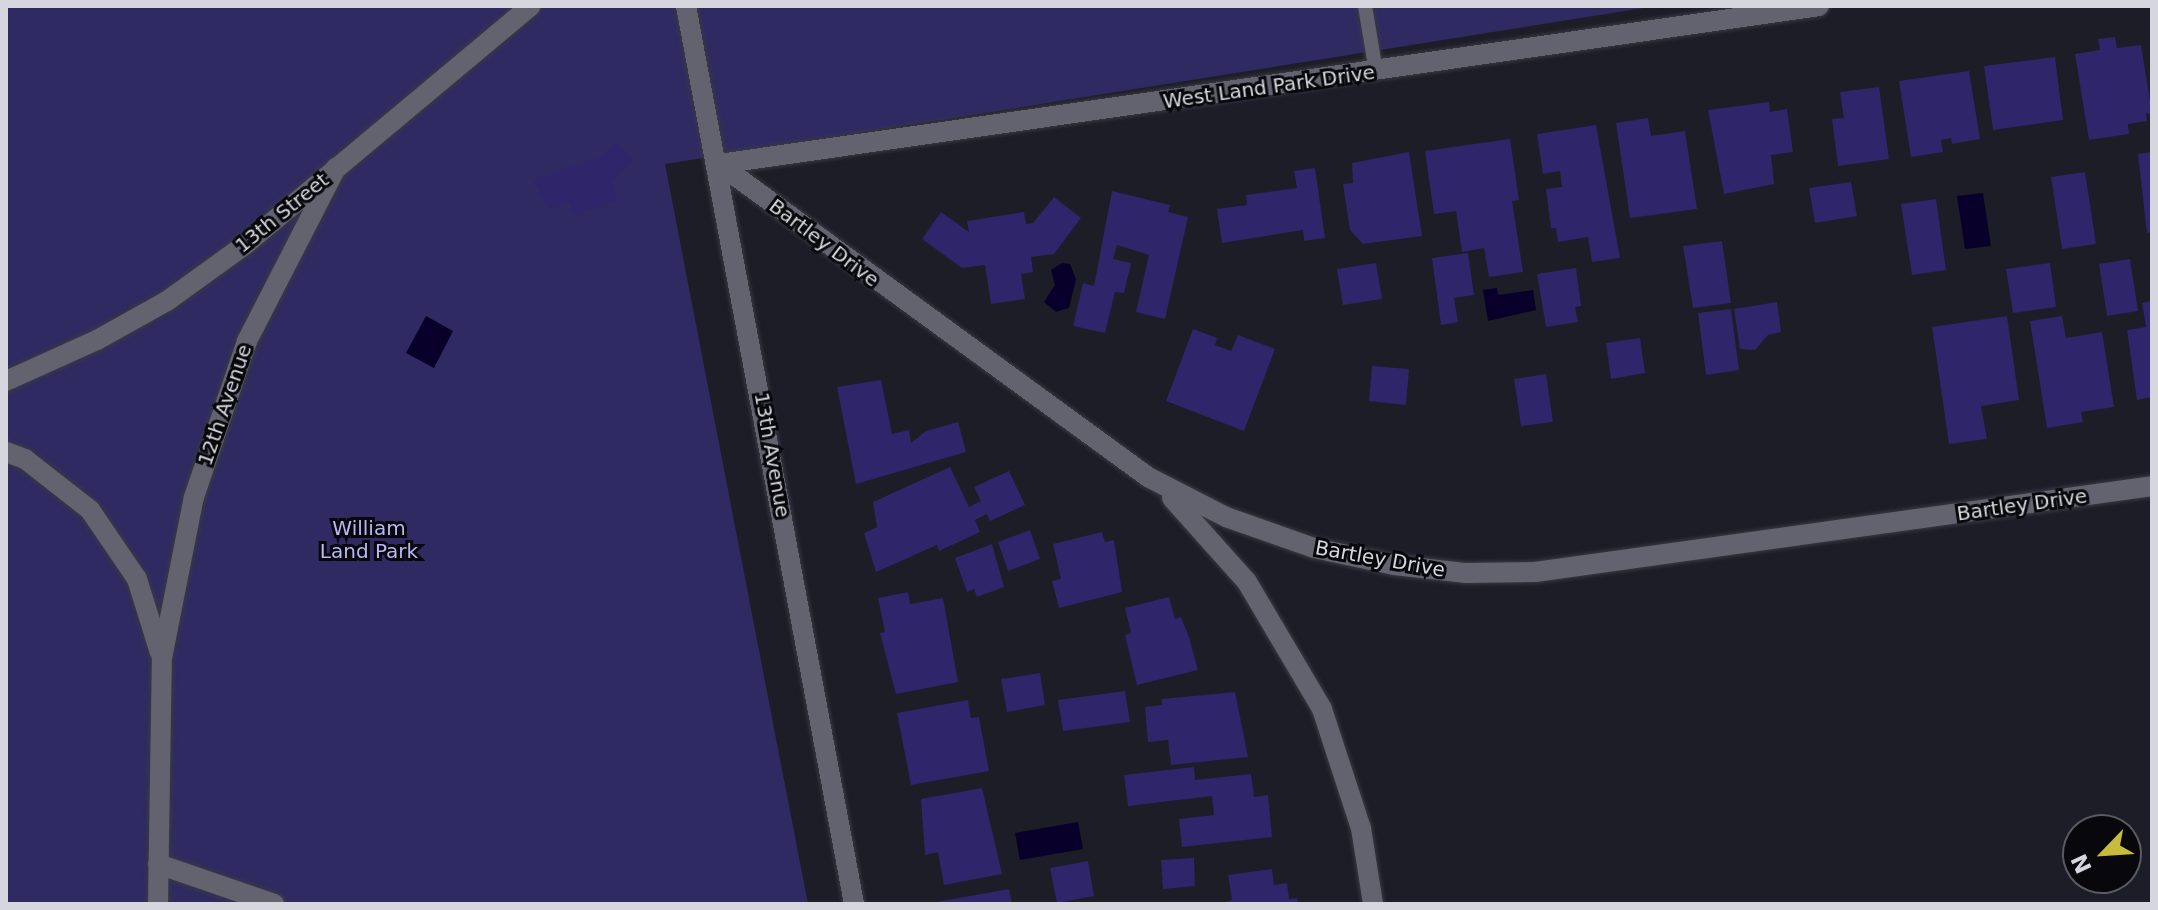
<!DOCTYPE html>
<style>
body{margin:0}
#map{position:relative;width:2158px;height:910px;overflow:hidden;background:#1c1d27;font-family:"DejaVu Sans",sans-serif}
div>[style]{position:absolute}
.green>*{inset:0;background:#2f2b62}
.water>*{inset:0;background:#08002b}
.building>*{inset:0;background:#2e256a}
.roads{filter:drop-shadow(0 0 2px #393941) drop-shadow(0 0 2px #393941)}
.lane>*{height:14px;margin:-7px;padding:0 7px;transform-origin:7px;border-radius:7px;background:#62636f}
.street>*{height:20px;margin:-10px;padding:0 10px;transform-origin:10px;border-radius:10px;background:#62636f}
span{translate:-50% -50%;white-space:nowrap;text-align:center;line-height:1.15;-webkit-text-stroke:6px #07070c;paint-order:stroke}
.street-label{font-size:20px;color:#d6d7de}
.park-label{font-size:20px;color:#b7b8f6}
.frame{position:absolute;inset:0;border:8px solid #d6d7de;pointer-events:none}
.north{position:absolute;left:2062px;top:814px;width:80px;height:80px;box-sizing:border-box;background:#07070c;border:2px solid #5a5a60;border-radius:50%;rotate:245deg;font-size:22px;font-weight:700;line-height:32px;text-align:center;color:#d6d7de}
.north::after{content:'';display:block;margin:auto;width:28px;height:36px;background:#c8bb3b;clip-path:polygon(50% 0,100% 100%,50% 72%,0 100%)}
</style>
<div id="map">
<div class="green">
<i style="clip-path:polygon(6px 6px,1656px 6px,665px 164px,808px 904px,6px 904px)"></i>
</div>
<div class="water">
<i style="clip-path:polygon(1983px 193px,1991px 246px,1965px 249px,1957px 196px)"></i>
<i style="clip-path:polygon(1062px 263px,1070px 264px,1076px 279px,1069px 308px,1056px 312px,1044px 302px,1055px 285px,1051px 270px)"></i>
<i style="clip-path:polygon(1497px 288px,1498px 295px,1533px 290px,1536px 310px,1488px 321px,1483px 290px)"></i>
<i style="clip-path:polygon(426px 316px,453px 331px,434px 368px,406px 353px)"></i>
<i style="clip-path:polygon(1078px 822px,1083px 849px,1020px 860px,1015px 833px)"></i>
</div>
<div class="building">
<i style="clip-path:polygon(2115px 37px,2117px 48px,2141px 45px,2152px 113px,2146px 114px,2147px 121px,2128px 124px,2129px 134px,2089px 140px,2075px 54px,2100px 50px,2098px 39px)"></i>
<i style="clip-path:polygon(2055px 57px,2063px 120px,1993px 130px,1984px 66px)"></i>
<i style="clip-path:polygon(1969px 71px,1980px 139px,1952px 144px,1951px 138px,1941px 140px,1943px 152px,1911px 157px,1899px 81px)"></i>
<i style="clip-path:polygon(1879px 87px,1889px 159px,1838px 166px,1832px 119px,1844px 118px,1840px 92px)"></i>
<i style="clip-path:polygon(1769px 102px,1770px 112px,1787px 109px,1793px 152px,1771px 155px,1774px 184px,1724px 194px,1708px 110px)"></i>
<i style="clip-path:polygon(1648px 118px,1651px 136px,1685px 131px,1697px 209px,1630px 218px,1616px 123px)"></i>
<i style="clip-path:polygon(1596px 125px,1620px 258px,1592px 262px,1588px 237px,1558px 242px,1556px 228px,1551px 228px,1546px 189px,1562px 187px,1560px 171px,1543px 174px,1537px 134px)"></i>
<i style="clip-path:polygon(1510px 139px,1519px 200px,1512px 201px,1523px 272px,1489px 277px,1484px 248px,1462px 252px,1456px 211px,1434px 214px,1425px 151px)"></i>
<i style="clip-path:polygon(617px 143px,633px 160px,611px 182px,617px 201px,574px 215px,570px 202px,548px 209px,534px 181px,602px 157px)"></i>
<i style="clip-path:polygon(1409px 152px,1422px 236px,1363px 244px,1350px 230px,1343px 184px,1353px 183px,1352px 163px)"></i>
<i style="clip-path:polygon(2152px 152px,2152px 232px,2147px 233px,2138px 154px)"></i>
<i style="clip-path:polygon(1315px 168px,1325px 238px,1304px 241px,1303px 230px,1222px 243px,1217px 209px,1247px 205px,1246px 195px,1297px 188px,1294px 171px)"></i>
<i style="clip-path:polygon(2085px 172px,2096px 244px,2062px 249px,2051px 177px)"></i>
<i style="clip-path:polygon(1851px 182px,1857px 216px,1815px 223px,1809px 188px)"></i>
<i style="clip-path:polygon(1112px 191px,1170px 205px,1168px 212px,1188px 217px,1165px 319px,1136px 312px,1149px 255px,1117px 245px,1113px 259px,1131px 263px,1124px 293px,1115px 292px,1105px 333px,1073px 326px,1083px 283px,1094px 286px)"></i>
<i style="clip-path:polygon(1054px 197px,1081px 218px,1054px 254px,1031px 257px,1033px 272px,1021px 274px,1025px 299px,991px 304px,985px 265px,962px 268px,922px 239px,941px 212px,969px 232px,967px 221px,1024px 212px,1026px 224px,1033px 223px)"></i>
<i style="clip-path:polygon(1936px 199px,1946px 270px,1912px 275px,1901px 204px)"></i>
<i style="clip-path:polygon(1722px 241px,1731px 303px,1693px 308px,1683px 246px)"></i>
<i style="clip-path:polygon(1468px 253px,1474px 295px,1454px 298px,1458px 322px,1441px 325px,1432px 258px)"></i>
<i style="clip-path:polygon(2130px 259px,2138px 311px,2107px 316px,2099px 264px)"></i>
<i style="clip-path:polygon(1376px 263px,1382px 299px,1343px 305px,1337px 269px)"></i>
<i style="clip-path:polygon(2050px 263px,2056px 307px,2013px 313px,2006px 269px)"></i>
<i style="clip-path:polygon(1576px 268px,1581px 306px,1575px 307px,1578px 322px,1546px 327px,1537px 274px)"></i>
<i style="clip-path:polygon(2152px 301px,2152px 397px,2137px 400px,2127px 330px,2146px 327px,2142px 303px)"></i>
<i style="clip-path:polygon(1777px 302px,1781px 332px,1768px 335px,1755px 350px,1740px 349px,1734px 309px)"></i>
<i style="clip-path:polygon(1731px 309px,1739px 370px,1706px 375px,1698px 313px)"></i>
<i style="clip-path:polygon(2007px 316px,2019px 400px,1981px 406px,1987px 439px,1949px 444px,1932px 327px)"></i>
<i style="clip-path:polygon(2062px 316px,2066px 338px,2102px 332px,2114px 407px,2081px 412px,2083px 422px,2047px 428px,2030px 321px)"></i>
<i style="clip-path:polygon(1193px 329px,1217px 338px,1215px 345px,1231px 351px,1238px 335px,1275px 349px,1244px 431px,1166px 401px)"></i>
<i style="clip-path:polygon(1640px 338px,1645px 373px,1611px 379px,1606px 343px)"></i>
<i style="clip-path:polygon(1372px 366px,1409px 369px,1406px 405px,1369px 401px)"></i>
<i style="clip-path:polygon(1546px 374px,1553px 422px,1521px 426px,1514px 379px)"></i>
<i style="clip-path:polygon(881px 380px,892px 434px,909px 430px,911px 443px,926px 431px,958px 422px,966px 452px,856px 484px,837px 387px)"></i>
<i style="clip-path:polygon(950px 467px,969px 507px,981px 501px,974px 487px,1009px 471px,1025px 505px,990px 521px,987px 514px,975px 520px,980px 532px,939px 551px,937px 545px,876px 572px,864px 533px,877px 527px,873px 502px)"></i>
<i style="clip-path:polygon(1030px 530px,1040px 559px,1008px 571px,998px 542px)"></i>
<i style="clip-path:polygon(1102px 532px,1105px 542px,1114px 540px,1122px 592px,1059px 608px,1052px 581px,1061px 579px,1053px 544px)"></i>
<i style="clip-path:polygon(992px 544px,1004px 587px,977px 597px,974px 589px,967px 592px,955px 558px)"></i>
<i style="clip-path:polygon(908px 592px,910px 604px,943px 598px,958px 682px,896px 694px,880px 633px,885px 632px,878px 598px)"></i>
<i style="clip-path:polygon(1169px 597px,1175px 619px,1181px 617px,1189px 637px,1198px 670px,1137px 685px,1125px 635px,1131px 633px,1125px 608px)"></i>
<i style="clip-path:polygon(1040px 673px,1045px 705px,1007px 712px,1001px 679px)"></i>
<i style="clip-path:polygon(1125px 691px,1130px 722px,1063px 731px,1058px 700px)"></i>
<i style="clip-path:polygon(1235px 692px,1248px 757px,1171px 765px,1168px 740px,1148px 742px,1145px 707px,1162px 705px,1162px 699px)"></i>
<i style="clip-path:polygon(968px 700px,971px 718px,979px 717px,989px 771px,911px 785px,897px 713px)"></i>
<i style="clip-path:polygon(1194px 767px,1195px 780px,1251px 774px,1254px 797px,1268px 795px,1272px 837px,1182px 847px,1179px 819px,1214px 815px,1212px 796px,1128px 806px,1124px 775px)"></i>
<i style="clip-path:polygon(982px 788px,1002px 874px,944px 885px,938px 852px,925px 855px,921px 799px)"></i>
<i style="clip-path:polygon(1194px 858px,1195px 886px,1163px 889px,1161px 860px)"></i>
<i style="clip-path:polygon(1088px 861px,1094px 896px,1057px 903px,1050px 868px)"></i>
<i style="clip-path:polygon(1272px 869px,1274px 885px,1287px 883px,1289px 899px,1297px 898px,1298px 904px,1218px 904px,1232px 900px,1228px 875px)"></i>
<i style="clip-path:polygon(1009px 889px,1012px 904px,936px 904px,936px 902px)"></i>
</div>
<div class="roads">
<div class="lane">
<i style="left:1365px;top:6px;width:67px;rotate:80.5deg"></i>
</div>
<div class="street">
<i style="left:686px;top:6px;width:914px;rotate:79.4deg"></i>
<i style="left:719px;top:164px;width:531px;rotate:36.11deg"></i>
<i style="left:1148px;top:477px;width:88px;rotate:27.1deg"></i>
<i style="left:1226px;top:517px;width:93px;rotate:19.4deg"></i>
<i style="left:1314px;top:548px;width:82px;rotate:12deg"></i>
<i style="left:1394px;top:565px;width:71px;rotate:6.4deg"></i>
<i style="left:1465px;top:573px;width:70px;rotate:-0.8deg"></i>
<i style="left:1535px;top:572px;width:623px;rotate:-7.93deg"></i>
<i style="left:719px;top:164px;width:1111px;rotate:-8.17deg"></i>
<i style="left:6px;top:381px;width:100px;rotate:-24.3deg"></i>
<i style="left:97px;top:340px;width:80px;rotate:-29.1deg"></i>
<i style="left:167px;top:301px;width:97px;rotate:-35.8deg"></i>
<i style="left:246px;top:244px;width:371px;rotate:-39.9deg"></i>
<i style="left:6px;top:452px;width:20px;rotate:20deg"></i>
<i style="left:25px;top:459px;width:83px;rotate:38.1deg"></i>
<i style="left:90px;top:510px;width:83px;rotate:55.7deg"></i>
<i style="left:137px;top:579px;width:77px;rotate:72.7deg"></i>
<i style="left:1172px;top:498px;width:113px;rotate:48.2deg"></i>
<i style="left:1247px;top:582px;width:147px;rotate:59.4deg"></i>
<i style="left:1322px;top:709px;width:125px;rotate:71.9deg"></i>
<i style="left:1361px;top:828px;width:77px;rotate:81deg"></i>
<i style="left:158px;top:864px;width:123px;rotate:19deg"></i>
<i style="left:158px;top:904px;width:246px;rotate:-89.1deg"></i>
<i style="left:162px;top:658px;width:164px;rotate:-78.8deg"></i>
<i style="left:194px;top:497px;width:165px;rotate:-71.2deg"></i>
<i style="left:247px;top:341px;width:195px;rotate:-62.8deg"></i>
</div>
</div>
<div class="street-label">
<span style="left:1269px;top:87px;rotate:-8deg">West Land Park Drive</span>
<span style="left:282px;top:213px;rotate:-39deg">13th Street</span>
<span style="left:824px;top:243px;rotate:37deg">Bartley Drive</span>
<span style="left:225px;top:405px;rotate:-71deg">12th Avenue</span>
<span style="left:772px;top:455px;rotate:80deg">13th Avenue</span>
<span style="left:2022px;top:505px;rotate:-8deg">Bartley Drive</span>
<span style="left:1380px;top:559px;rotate:10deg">Bartley Drive</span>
</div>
<div class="park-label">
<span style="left:369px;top:540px">William<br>Land Park</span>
</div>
<div class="frame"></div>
<div class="north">N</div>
</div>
